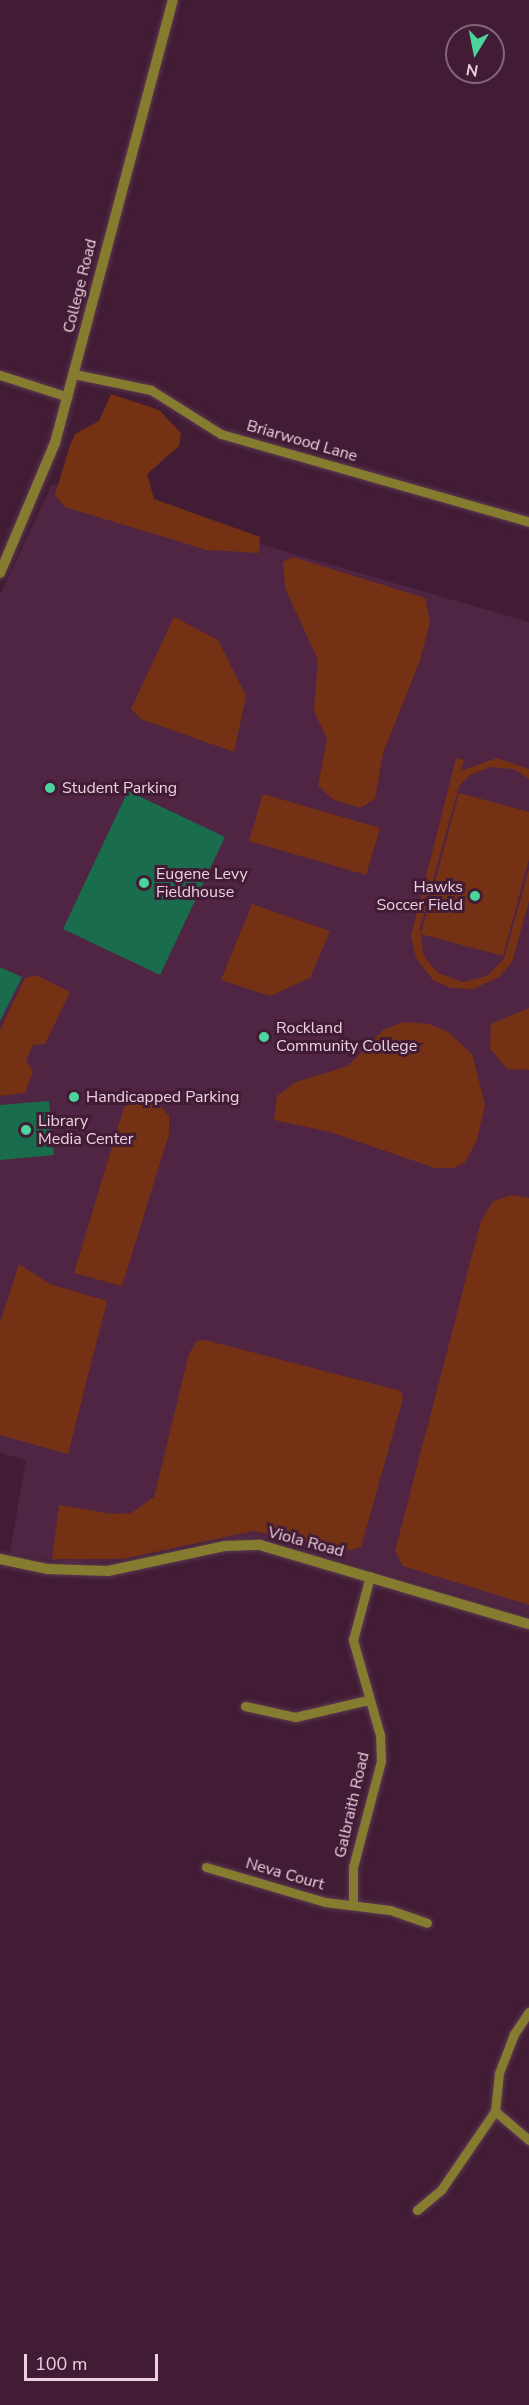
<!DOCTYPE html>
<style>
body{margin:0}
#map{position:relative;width:529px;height:2405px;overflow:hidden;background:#421c35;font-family:"Nunito Sans",sans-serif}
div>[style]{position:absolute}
.built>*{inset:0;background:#502543}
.green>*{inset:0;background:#753114}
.building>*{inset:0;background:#196c4c}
.roads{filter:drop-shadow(0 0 2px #5d3950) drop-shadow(0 0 2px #5d3950)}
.minor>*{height:9px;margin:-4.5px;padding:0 4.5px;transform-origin:4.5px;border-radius:4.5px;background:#867c2f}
.tertiary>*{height:10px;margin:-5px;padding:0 5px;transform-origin:5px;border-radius:5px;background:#867c2f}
.dots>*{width:16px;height:16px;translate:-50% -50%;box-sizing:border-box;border:3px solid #421c35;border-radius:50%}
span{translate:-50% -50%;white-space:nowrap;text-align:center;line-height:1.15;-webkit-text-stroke:6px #421c35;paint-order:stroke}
.street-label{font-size:16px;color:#ebd1e0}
.poi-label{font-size:16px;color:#ebd1e0}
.left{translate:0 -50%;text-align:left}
.right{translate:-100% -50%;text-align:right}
.north{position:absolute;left:445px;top:24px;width:60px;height:60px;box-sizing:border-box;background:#421c35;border:2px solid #866479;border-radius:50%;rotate:190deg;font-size:16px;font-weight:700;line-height:24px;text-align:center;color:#ebd1e0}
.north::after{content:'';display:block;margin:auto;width:21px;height:27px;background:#4bd49b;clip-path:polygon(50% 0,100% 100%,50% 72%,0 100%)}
.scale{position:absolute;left:24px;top:2354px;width:134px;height:27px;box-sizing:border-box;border:3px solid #ebd1e0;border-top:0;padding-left:8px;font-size:18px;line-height:21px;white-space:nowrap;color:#ebd1e0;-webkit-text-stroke:4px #421c35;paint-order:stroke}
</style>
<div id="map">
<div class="built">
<i style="clip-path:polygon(52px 484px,529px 622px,529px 1615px,261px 1537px,224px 1538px,107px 1562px,67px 1563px,10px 1553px,26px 1460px,0 1453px,0 595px)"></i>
</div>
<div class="green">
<i style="clip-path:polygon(111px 394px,159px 410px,181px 433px,179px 446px,147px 474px,154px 499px,260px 537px,259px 553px,207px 550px,65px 507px,55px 495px,70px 445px,75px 434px,99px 421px)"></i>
<i style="clip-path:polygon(293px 557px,425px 598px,430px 622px,420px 660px,383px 753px,375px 799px,360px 808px,332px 799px,318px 785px,327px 739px,314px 711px,318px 660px,285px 588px,283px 562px)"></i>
<i style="clip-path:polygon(174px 617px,218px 640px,246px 696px,234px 752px,141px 719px,131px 709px)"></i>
<i style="clip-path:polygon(456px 758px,464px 760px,461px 771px,497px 758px,529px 769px,529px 779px,514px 769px,490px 767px,470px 775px,459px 786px,420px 927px,423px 955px,438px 973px,463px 982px,487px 976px,504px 959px,529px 869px,529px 901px,512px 962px,499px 977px,473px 989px,451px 988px,433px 980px,416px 958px,411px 936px)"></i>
<i style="clip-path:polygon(459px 793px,529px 812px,529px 859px,503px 956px,421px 934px)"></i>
<i style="clip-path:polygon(263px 794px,380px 828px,366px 875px,249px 841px)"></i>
<i style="clip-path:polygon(252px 904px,330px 931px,310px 978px,270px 996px,221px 980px)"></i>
<i style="clip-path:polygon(36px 975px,70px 992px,45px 1044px,33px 1045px,26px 1061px,33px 1071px,25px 1093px,0 1096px,0 1030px,25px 978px)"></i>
<i style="clip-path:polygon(529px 1008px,529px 1070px,507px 1069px,490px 1048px,491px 1024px)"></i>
<i style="clip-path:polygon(404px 1022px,429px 1024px,448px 1032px,472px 1054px,485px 1105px,477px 1140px,465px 1162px,454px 1168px,435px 1168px,330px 1132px,274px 1120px,277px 1096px,296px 1082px,348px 1066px,383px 1030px)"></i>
<i style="clip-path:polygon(139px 1099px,157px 1103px,169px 1116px,169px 1134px,122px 1286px,74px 1273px,124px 1107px)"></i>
<i style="clip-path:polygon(512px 1195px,529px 1198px,529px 1605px,403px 1566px,395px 1551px,481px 1221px,493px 1201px)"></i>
<i style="clip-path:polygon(19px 1264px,50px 1284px,107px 1301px,68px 1454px,0 1435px,0 1323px)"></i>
<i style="clip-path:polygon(205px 1340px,401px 1391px,403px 1398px,361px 1547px,351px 1550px,253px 1531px,123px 1559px,52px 1559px,59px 1505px,113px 1514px,131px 1513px,154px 1497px,189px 1354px,197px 1341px)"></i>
</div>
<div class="building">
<i style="clip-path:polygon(128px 791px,225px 837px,160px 975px,63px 929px)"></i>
<i style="clip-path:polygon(0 967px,22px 977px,0 1021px)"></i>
<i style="clip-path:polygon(49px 1101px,54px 1155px,0 1160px,0 1105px)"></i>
</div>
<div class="roads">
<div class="minor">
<i style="left:74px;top:374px;width:79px;rotate:11.7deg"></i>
<i style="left:151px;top:390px;width:83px;rotate:32.2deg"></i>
<i style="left:221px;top:434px;width:320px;rotate:15.9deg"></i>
<i style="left:0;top:375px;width:71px;rotate:17.9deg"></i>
<i style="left:245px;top:1706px;width:51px;rotate:12.4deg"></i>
<i style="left:295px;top:1717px;width:75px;rotate:-13.1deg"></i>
<i style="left:206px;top:1867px;width:124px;rotate:16.4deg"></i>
<i style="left:325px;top:1902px;width:65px;rotate:7deg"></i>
<i style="left:390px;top:1910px;width:39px;rotate:19deg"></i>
<i style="left:353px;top:1903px;width:36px;rotate:-90deg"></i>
<i style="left:353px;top:1867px;width:110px;rotate:-75.2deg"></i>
<i style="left:381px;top:1761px;width:26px;rotate:-92deg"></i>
<i style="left:380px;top:1735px;width:99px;rotate:-105.9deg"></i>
<i style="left:353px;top:1640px;width:66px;rotate:-75.1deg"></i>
<i style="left:495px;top:2111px;width:45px;rotate:40.5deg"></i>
<i style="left:417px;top:2210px;width:31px;rotate:-40deg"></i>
<i style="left:441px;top:2190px;width:96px;rotate:-55.6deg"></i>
<i style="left:495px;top:2111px;width:38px;rotate:-84deg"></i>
<i style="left:499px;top:2073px;width:42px;rotate:-69deg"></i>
<i style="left:514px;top:2034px;width:27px;rotate:-56deg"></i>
</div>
<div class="tertiary">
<i style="left:0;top:573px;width:141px;rotate:-67.1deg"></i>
<i style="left:55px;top:443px;width:458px;rotate:-75.1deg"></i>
<i style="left:0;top:1559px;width:49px;rotate:11.8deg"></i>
<i style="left:48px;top:1569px;width:60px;rotate:1.9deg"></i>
<i style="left:108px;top:1571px;width:120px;rotate:-12.1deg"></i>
<i style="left:225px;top:1546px;width:35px;rotate:-2deg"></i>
<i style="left:260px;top:1545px;width:280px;rotate:16.4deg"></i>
</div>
</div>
<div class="dots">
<i style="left:50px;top:788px;background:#4bd49b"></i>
<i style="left:144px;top:883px;background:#4bd49b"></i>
<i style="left:475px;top:896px;background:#4bd49b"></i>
<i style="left:264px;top:1037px;background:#4bd49b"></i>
<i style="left:74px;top:1097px;background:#4bd49b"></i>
<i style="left:26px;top:1130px;background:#4bd49b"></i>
</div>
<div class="street-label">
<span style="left:80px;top:286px;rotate:-76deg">College Road</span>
<span style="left:302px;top:441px;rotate:16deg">Briarwood Lane</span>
<span style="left:306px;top:1542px;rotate:15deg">Viola Road</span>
<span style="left:352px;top:1805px;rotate:-77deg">Galbraith Road</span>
<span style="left:285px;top:1874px;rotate:16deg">Neva Court</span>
</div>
<div class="poi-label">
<span class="left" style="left:62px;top:788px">Student Parking</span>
<span class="left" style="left:156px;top:883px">Eugene Levy<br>Fieldhouse</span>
<span class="right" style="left:463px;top:896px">Hawks<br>Soccer Field</span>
<span class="left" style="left:276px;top:1037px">Rockland<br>Community College</span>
<span class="left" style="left:86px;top:1097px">Handicapped Parking</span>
<span class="left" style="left:38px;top:1130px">Library<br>Media Center</span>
</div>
<div class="north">N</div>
<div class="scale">100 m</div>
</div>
